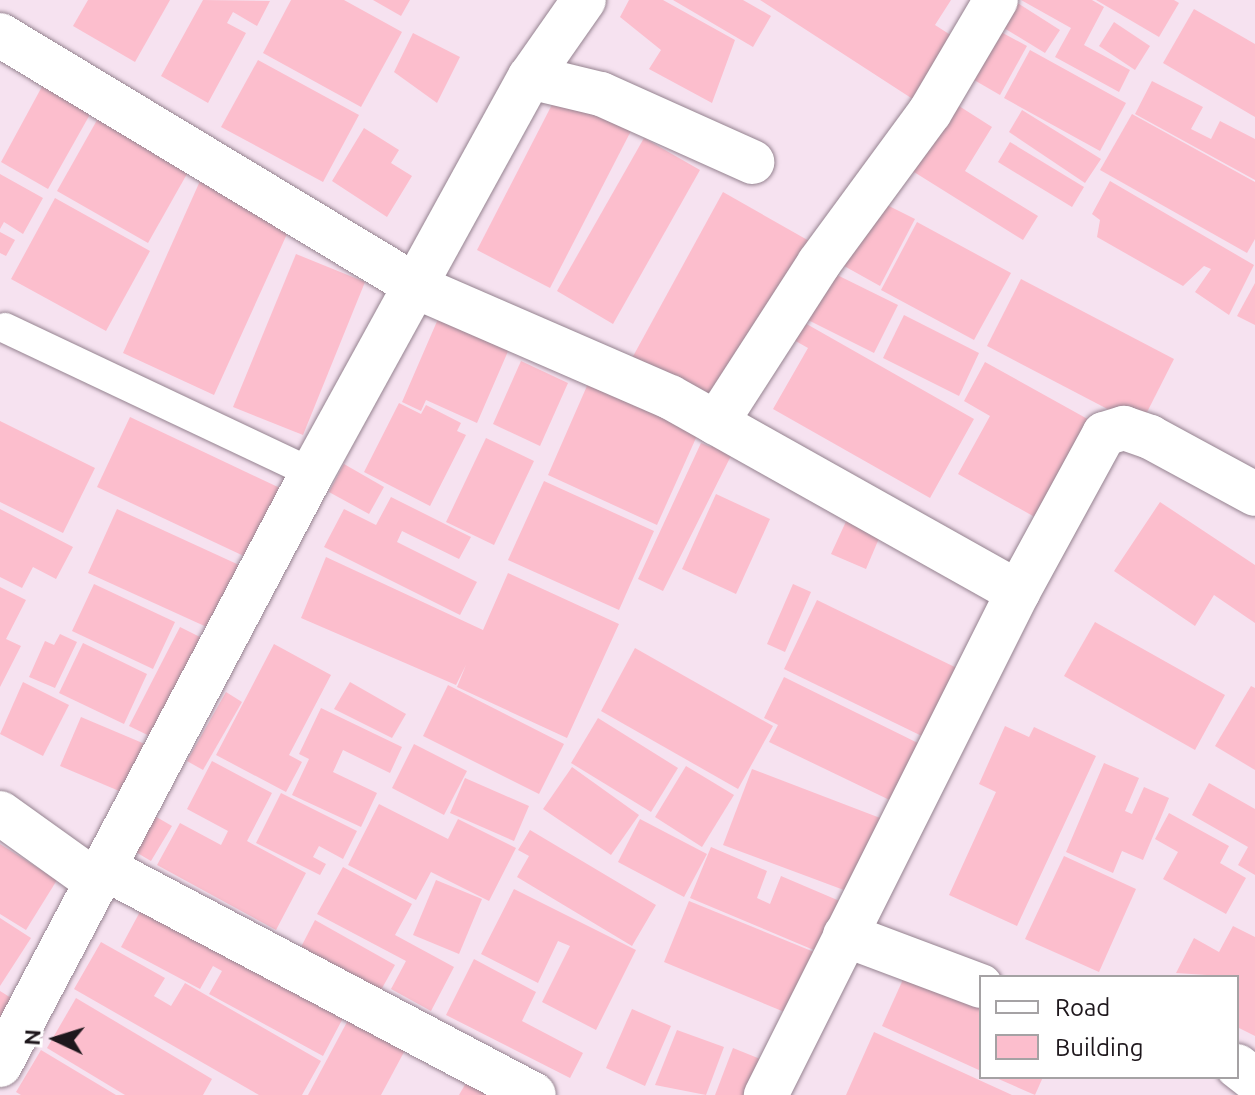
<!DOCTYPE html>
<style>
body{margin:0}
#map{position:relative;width:1255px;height:1095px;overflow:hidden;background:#f6e2f0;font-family:Ubuntu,sans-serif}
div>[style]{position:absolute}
.building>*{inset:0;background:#fcbecd}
.roads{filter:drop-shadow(0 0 2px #958390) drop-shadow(0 0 2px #958390)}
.service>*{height:30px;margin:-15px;padding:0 15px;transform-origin:15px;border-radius:15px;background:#fff}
.minor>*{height:44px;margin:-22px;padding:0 22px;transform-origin:22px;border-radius:22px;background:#fff}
span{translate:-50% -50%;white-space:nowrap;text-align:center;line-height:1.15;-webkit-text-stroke:8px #fff;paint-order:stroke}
.legend{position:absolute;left:979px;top:975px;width:260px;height:104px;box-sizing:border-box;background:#fff;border:2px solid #a5a2a4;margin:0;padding:10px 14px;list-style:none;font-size:24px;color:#1e171c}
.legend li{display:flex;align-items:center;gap:16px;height:40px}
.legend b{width:40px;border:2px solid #a5a2a4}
.north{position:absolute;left:16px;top:999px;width:80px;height:80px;-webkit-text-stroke:6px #fff;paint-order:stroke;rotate:274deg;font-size:22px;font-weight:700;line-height:32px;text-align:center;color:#1e171c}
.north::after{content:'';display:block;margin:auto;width:28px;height:36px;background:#1e171c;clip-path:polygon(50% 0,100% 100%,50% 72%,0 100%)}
</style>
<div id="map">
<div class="building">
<i style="clip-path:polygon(88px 0,170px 0,135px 62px,73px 26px)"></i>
<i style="clip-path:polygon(203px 0,270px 1px,257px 26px,233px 12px,227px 23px,246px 33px,208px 103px,161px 76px)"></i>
<i style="clip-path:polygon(291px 0,344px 0,402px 32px,361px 107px,263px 53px)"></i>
<i style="clip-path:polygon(373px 0,410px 0,401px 16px)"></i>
<i style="clip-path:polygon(629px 0,663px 0,735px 40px,712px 103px,649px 69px,661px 50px,620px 17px)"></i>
<i style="clip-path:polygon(673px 0,743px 0,771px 16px,753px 47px)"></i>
<i style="clip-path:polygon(760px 0,951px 0,935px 25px,963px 43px,925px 107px)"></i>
<i style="clip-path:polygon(1013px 0,1060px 30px,1045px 53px,994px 22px)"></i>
<i style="clip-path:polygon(1021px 0,1092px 0,1104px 7px,1084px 45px,1130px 70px,1119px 92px,1055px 57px,1071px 28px)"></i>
<i style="clip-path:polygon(1096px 0,1174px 0,1179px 3px,1159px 37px)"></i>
<i style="clip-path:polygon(1194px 9px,1255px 44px,1255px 117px,1163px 63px)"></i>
<i style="clip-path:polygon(1114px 22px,1150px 46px,1135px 70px,1099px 46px)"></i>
<i style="clip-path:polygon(988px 25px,1027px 46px,1000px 95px,962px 73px)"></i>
<i style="clip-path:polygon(413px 33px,460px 57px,437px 103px,394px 72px)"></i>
<i style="clip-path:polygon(1030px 50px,1126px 103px,1100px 151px,1004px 98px)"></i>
<i style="clip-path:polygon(258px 60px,359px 115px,323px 182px,221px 127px)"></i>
<i style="clip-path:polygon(45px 81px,93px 109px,48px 189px,1px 162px)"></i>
<i style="clip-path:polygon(1152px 81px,1203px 107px,1191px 129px,1211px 139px,1220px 121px,1255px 139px,1255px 180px,1135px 114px)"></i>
<i style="clip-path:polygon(559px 91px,632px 129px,550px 288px,477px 250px)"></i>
<i style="clip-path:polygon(948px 99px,992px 127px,965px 171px,1038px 216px,1023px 240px,906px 167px)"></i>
<i style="clip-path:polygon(1022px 110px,1101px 159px,1085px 183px,1009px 132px)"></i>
<i style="clip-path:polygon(101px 113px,192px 165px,148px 243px,57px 191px)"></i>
<i style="clip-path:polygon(1132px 114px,1255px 182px,1255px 239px,1247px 253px,1100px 170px)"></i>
<i style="clip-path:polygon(364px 128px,399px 150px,391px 163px,412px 176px,387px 217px,332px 181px)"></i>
<i style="clip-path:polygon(644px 138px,700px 170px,613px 324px,557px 291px)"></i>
<i style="clip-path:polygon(1010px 142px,1084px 187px,1072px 207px,998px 162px)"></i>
<i style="clip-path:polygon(0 174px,43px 198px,23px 234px,4px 222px,0 229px)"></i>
<i style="clip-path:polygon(200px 181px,292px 223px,214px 395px,123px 353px)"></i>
<i style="clip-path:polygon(1110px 181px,1254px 265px,1229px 315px,1195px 292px,1211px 269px,1204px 266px,1183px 286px,1097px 237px,1100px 220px,1092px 214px)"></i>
<i style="clip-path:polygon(723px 192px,811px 242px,719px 409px,631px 360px)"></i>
<i style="clip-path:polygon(871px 197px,915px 219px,880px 286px,837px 262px)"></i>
<i style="clip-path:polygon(55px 198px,150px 251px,106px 331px,11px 279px)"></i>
<i style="clip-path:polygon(917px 222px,1011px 273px,974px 340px,881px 290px)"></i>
<i style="clip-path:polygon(0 232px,15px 240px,6px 256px,0 253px)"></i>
<i style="clip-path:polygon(296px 254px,365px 282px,303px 435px,233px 407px)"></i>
<i style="clip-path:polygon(829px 271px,898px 305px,874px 353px,806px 319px)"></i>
<i style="clip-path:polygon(1021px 279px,1174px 359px,1140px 426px,987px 346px)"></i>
<i style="clip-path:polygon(1255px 283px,1255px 325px,1237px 316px)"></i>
<i style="clip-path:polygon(904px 315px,979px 353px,959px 396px,883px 358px)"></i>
<i style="clip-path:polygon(796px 318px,974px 419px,930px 498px,773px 409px,808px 348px,785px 335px)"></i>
<i style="clip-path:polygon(438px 319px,509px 349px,477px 423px,426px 400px,421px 411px,402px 402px)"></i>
<i style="clip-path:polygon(521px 361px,568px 383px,540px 446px,493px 424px)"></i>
<i style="clip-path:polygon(985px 362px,1102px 427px,1049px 525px,958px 474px,990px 416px,964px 401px)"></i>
<i style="clip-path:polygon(590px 379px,700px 429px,657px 525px,548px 475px)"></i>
<i style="clip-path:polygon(399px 403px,421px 414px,426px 405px,461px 423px,457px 431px,466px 435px,430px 506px,364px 472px)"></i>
<i style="clip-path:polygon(130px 417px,280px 488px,248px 558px,97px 487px)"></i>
<i style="clip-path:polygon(0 421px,95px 468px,63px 533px,0 502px)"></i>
<i style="clip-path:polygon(718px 430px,739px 440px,663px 591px,638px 579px,701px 443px,711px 447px)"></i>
<i style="clip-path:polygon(486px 438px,534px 461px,494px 545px,446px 522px)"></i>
<i style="clip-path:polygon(344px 464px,384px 487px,369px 514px,329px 492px)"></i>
<i style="clip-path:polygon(544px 481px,654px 531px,619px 610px,508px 560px)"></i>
<i style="clip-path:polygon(716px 494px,770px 519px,736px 594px,682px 569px)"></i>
<i style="clip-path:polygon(391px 497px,471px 537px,459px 559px,402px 531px,397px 542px,477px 582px,460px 615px,324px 547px,344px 509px,376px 525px)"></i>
<i style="clip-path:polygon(1160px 502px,1255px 565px,1255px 623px,1214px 595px,1195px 626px,1114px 571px)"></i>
<i style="clip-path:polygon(0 509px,73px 547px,56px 579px,33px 567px,22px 588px,0 577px)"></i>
<i style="clip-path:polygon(117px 509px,250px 570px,222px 634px,88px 573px)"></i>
<i style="clip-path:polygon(849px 515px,883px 529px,866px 569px,831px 554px)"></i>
<i style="clip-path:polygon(326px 557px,483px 630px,508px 573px,619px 624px,567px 738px,457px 687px,466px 665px,456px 685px,301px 618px)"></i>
<i style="clip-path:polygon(94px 584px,175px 622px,153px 669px,72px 631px)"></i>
<i style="clip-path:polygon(793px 584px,811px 592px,785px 652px,767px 644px)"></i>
<i style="clip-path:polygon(0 587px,26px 600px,6px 639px,21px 646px,0 687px)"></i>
<i style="clip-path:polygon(817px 600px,965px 672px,932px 741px,784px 669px)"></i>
<i style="clip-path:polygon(1095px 622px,1225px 695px,1195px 750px,1064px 676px)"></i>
<i style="clip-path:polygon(180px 627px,216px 645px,166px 744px,129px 726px)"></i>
<i style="clip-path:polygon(60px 634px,77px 642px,55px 688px,29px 677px,45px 641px,54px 645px)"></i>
<i style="clip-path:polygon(83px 643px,147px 674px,124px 724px,59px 693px)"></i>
<i style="clip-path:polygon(274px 644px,331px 675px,289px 755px,302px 762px,286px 792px,216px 755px)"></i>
<i style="clip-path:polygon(635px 648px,773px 726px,738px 789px,601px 711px)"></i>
<i style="clip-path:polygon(784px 677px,930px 749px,902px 806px,769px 742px,778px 725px,764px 718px)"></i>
<i style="clip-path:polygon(23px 682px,69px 705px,43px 756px,0 734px)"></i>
<i style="clip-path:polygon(350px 682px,406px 714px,392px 738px,334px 709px)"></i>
<i style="clip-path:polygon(448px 685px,564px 744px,539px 794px,423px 736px)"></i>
<i style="clip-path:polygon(1251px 686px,1255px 688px,1255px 770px,1215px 746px)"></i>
<i style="clip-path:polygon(226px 692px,242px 702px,203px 770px,187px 761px)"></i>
<i style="clip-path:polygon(321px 708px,402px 747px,390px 773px,343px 750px,333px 772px,377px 793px,361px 827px,292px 795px,309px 759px,299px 754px)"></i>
<i style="clip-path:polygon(81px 717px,152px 747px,131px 796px,60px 766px)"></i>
<i style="clip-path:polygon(598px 718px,678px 768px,651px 812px,571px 763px)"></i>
<i style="clip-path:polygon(1005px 726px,1029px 737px,1034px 727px,1096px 756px,1017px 926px,949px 895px,996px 792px,979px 784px)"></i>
<i style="clip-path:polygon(414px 744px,467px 771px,444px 815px,392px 788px)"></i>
<i style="clip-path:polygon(212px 761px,272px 793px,247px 841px,306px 873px,276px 930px,157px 865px,180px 823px,221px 845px,228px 831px,187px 809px)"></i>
<i style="clip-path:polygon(1104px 763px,1139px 778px,1125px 811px,1132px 814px,1144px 787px,1169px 798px,1143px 860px,1122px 851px,1113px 873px,1066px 852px)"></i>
<i style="clip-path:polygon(686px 766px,734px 795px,702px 847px,655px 817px)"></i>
<i style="clip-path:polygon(572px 767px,639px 815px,611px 855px,543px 809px)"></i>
<i style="clip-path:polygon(752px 769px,888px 821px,860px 896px,723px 845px)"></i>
<i style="clip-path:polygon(465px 778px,529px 806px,514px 841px,450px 813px)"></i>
<i style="clip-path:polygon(1209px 783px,1255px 809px,1255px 875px,1238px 865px,1248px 847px,1192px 815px)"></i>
<i style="clip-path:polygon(281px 793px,357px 831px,343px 859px,319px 846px,313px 857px,326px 864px,320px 875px,256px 843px)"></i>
<i style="clip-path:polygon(379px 804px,448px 839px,458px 819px,516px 848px,489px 901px,431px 872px,416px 900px,348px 865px)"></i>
<i style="clip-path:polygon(1169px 813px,1229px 846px,1220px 863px,1246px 878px,1226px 914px,1163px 879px,1178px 852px,1155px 839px)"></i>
<i style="clip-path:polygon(153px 815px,172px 826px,151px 861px,134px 851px)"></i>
<i style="clip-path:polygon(640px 819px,707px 854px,684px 897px,618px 862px)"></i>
<i style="clip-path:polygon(530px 830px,656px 905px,632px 946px,517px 877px,529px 856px,518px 850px)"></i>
<i style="clip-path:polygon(0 844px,57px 880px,26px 930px,0 914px)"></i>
<i style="clip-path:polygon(711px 847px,767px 871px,757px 898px,770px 904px,781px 876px,849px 905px,828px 956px,690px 898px)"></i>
<i style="clip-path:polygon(1064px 856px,1136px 889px,1099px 972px,1025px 939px)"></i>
<i style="clip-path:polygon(343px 867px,412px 904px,395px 935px,454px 967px,431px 1011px,391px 989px,406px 961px,317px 914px)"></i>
<i style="clip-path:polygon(436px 880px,482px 899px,459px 954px,413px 935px)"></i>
<i style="clip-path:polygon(514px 889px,636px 950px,596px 1030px,542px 1002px,570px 946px,558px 941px,538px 983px,481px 954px)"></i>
<i style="clip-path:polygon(150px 893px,352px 1001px,323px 1056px,209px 994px,222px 971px,213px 966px,200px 989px,121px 947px)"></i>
<i style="clip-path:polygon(689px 901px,819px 954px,794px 1016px,664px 962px)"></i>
<i style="clip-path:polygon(0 918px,31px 938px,0 986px)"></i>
<i style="clip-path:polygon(315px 920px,395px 965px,381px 990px,301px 947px)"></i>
<i style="clip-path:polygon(1233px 926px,1255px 937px,1255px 1036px,1237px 1027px,1237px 977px,1176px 973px,1194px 938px,1219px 952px)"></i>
<i style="clip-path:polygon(101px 942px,165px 978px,154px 996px,171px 1006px,185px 983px,321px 1061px,302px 1095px,259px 1095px,74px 989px)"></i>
<i style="clip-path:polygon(474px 959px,536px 992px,522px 1021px,583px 1053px,570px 1078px,446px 1015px)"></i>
<i style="clip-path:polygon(910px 964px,981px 997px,981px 1071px,882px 1026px)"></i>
<i style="clip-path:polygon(0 991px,21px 1004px,0 1037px)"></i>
<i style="clip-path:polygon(76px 998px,212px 1079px,203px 1095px,125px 1095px,47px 1048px)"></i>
<i style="clip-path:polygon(355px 1007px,411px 1039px,381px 1095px,308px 1095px)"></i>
<i style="clip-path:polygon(632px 1009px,671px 1026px,645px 1086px,606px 1068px)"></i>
<i style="clip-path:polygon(677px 1030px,724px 1047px,706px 1095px,655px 1085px)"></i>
<i style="clip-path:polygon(874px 1032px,1012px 1095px,846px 1095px)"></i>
<i style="clip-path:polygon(733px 1048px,773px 1064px,761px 1095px,715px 1095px)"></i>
<i style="clip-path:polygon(41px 1050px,116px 1095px,21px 1095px,16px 1092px)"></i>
<i style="clip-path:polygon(470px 1076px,502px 1095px,459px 1095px)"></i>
<i style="clip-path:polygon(994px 1077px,1043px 1077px,1035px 1095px)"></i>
</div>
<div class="roads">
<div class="service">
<i style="left:5px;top:328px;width:340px;rotate:25.3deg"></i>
</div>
<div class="minor">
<i style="left:0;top:35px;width:489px;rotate:31.1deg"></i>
<i style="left:419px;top:288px;width:274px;rotate:23.5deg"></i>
<i style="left:670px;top:397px;width:399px;rotate:29.3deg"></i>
<i style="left:1018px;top:592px;width:563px;rotate:116.61deg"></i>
<i style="left:530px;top:77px;width:73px;rotate:13.5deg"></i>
<i style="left:601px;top:94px;width:166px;rotate:24.2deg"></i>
<i style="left:716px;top:423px;width:190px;rotate:-57.2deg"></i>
<i style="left:819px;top:263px;width:187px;rotate:-53.7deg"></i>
<i style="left:930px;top:112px;width:130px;rotate:-59.5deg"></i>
<i style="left:1018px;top:592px;width:180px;rotate:-61.4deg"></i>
<i style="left:1104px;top:434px;width:21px;rotate:-17deg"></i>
<i style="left:1124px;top:428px;width:28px;rotate:19deg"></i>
<i style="left:1150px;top:437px;width:119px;rotate:28.5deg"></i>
<i style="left:0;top:813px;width:117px;rotate:35.6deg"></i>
<i style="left:102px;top:867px;width:488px;rotate:27.8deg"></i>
<i style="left:845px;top:935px;width:145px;rotate:20.6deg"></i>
<i style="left:0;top:1065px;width:669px;rotate:-62.21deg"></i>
<i style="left:312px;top:473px;width:452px;rotate:-61.2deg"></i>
<i style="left:530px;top:77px;width:94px;rotate:-55deg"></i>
<i style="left:1237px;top:1066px;width:23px;rotate:38deg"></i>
</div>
</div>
<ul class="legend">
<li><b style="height:10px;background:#fff"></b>Road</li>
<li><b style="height:22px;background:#fcbecd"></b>Building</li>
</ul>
<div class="north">N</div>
</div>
